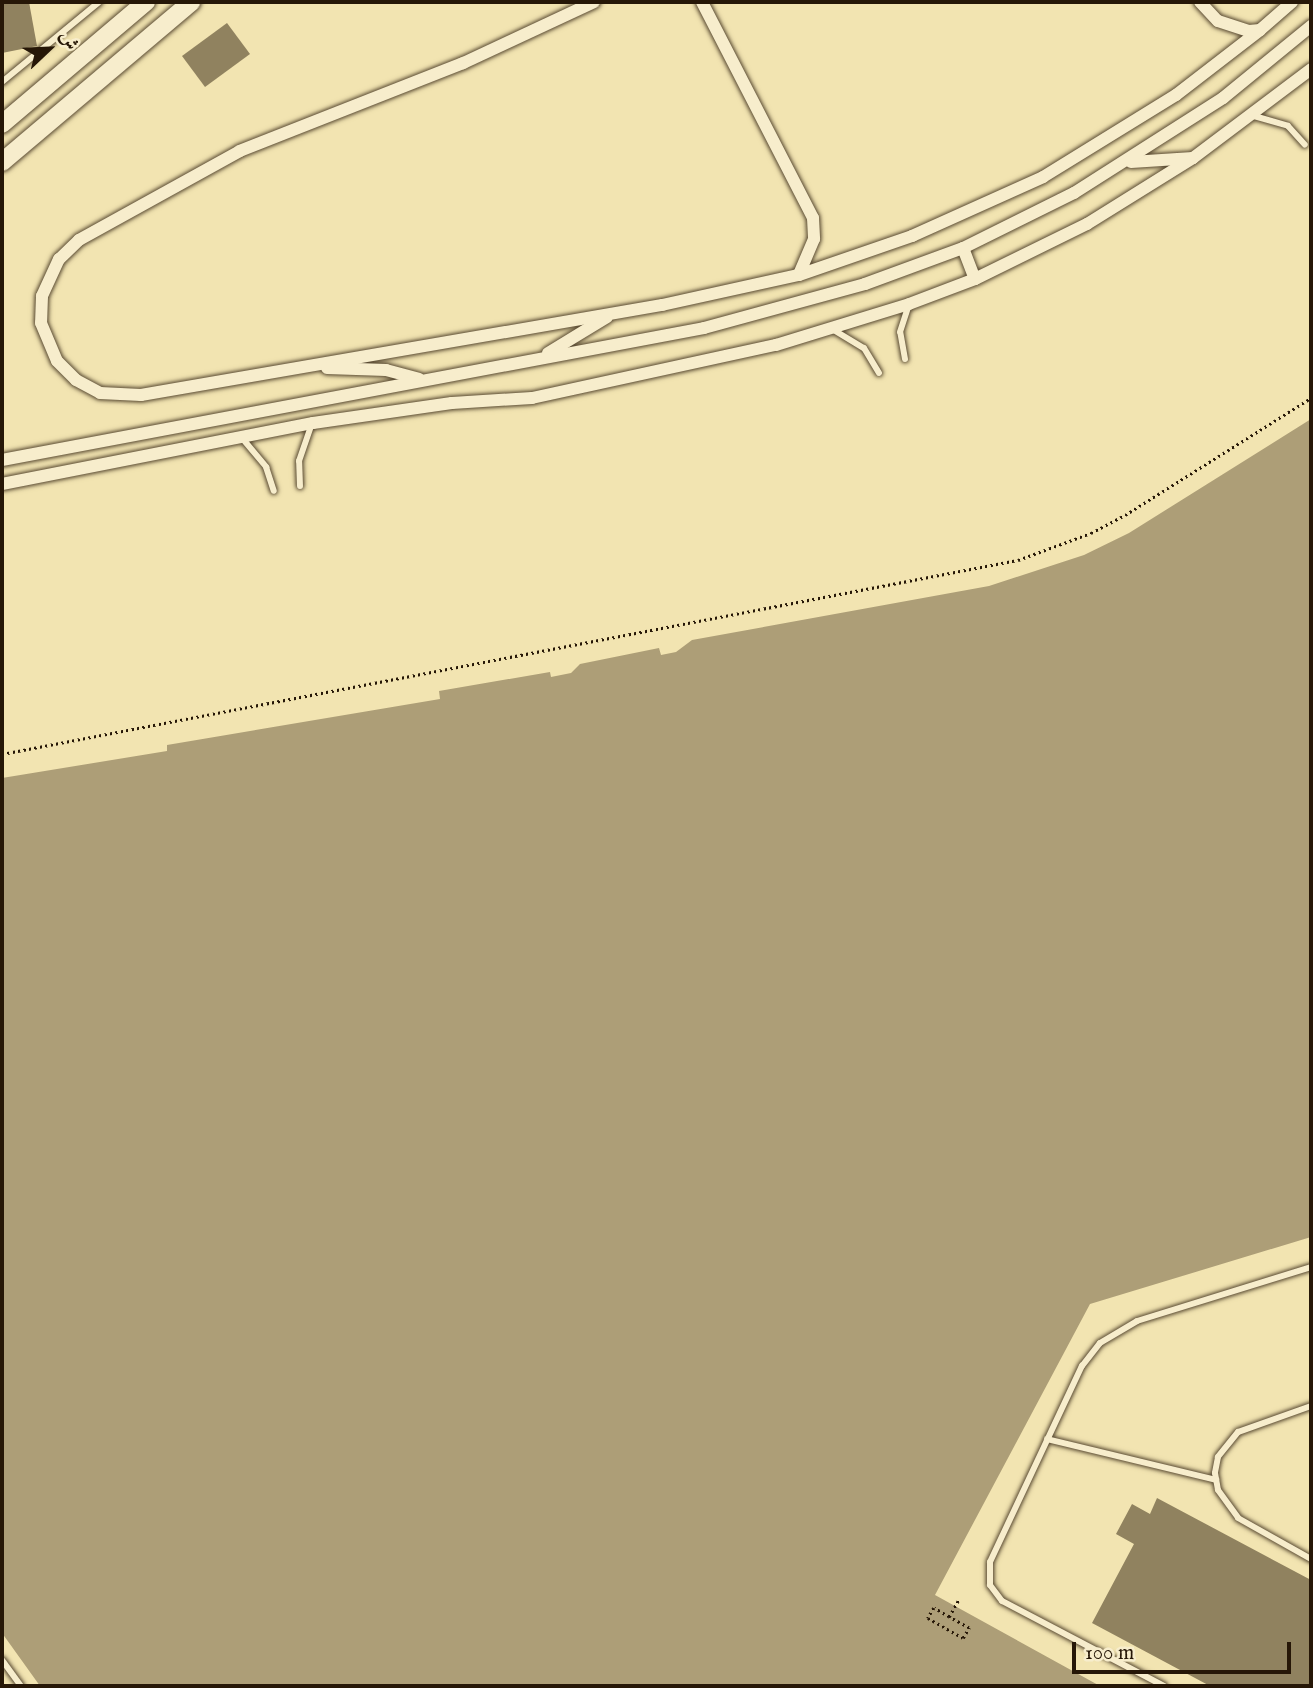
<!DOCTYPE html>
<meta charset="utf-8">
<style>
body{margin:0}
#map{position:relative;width:1313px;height:1688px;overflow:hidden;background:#f2e4b1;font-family:"IM FELL English",Amiri,serif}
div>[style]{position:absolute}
.water>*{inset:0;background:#ad9e77}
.building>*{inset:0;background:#90825f}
.path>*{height:2.5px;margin-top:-1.25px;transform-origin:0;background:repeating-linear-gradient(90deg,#261707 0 2px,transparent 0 5.5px)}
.roads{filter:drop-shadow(0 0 2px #594a32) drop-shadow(0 0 2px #594a32)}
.lane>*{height:6px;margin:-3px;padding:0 3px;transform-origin:3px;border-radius:3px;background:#f7edcc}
.street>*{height:12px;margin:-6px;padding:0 6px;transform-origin:6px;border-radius:6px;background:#f7edcc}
.secondary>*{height:18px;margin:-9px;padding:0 9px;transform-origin:9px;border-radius:9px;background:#f7edcc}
span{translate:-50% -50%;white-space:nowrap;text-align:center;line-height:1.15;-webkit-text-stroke:7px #f7edcc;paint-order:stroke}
.frame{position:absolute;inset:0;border:4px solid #261707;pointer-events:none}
.north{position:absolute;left:14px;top:14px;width:70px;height:70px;-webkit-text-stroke:5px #f7edcc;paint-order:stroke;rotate:67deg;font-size:19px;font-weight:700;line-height:28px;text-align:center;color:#261707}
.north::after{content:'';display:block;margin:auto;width:24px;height:32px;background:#261707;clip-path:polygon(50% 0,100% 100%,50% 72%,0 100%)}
.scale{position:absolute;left:1072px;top:1642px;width:219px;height:32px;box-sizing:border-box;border:4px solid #261707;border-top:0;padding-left:9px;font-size:21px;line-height:24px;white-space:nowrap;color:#261707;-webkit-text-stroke:5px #f7edcc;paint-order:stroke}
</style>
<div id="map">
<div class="water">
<i style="clip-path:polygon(1311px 419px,1311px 1237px,1090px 1304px,935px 1595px,1100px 1686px,40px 1686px,2px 1633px,2px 778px,167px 751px,167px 745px,440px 699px,439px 691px,550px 672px,551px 677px,571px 673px,580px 664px,659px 648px,661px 655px,676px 652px,692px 640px,989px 586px,1084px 555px,1129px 533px)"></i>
</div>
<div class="building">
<i style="clip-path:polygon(2px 2px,29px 2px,37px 46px,2px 53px)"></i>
<i style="clip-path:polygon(227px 23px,250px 54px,205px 87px,182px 56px)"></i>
<i style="clip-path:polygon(1157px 1498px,1311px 1580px,1311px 1686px,1210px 1686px,1092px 1623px,1134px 1544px,1116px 1534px,1132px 1504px,1150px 1514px)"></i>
</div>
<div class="path">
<i style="left:2px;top:754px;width:1034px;rotate:-10.81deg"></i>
<i style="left:1018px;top:560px;width:78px;rotate:-20.3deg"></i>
<i style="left:1091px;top:533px;width:38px;rotate:-28deg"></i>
<i style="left:1125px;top:515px;width:220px;rotate:-32.2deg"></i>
<i style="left:949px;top:1617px;width:17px;rotate:-149deg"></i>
<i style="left:934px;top:1608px;width:12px;rotate:121deg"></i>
<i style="left:928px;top:1618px;width:40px;rotate:29.7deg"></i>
<i style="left:963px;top:1638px;width:12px;rotate:-59deg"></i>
<i style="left:969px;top:1628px;width:23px;rotate:-151deg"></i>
<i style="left:949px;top:1617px;width:21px;rotate:-61deg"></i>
</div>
<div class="roads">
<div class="lane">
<i style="left:2px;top:82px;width:126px;rotate:-39.5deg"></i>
<i style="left:1254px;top:116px;width:35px;rotate:16deg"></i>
<i style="left:1288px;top:126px;width:25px;rotate:48deg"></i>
<i style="left:832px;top:329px;width:37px;rotate:31deg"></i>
<i style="left:864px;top:348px;width:29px;rotate:59deg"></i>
<i style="left:905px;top:359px;width:27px;rotate:-100deg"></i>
<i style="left:900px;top:332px;width:26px;rotate:-72deg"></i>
<i style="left:242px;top:438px;width:38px;rotate:50deg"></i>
<i style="left:266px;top:467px;width:25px;rotate:72deg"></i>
<i style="left:300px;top:486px;width:25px;rotate:-92deg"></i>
<i style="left:299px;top:461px;width:39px;rotate:-71deg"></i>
<i style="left:1311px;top:1406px;width:77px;rotate:160.4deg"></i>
<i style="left:1238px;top:1432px;width:32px;rotate:129deg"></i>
<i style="left:1218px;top:1457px;width:16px;rotate:101deg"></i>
<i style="left:1215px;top:1473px;width:17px;rotate:80deg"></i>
<i style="left:1218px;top:1490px;width:34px;rotate:54deg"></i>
<i style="left:1238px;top:1518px;width:84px;rotate:29.3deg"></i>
<i style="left:1047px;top:1439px;width:174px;rotate:13.6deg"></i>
<i style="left:2px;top:1660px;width:32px;rotate:54deg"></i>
<i style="left:1164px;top:1686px;width:183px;rotate:-152.3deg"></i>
<i style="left:1002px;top:1601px;width:20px;rotate:-127deg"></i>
<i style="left:990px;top:1585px;width:23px;rotate:-90deg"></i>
<i style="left:990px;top:1562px;width:217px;rotate:-64.9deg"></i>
<i style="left:1082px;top:1366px;width:29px;rotate:-52deg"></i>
<i style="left:1100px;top:1343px;width:43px;rotate:-30.7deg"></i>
<i style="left:1137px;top:1321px;width:182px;rotate:-17.2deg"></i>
</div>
<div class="street">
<i style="left:594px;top:2px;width:145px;rotate:155deg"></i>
<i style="left:463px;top:63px;width:240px;rotate:158.5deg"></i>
<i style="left:240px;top:151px;width:184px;rotate:151.1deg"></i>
<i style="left:79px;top:240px;width:28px;rotate:136deg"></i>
<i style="left:59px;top:259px;width:41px;rotate:114.7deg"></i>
<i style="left:42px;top:296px;width:27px;rotate:92deg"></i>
<i style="left:41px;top:323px;width:41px;rotate:67.2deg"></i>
<i style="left:57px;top:361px;width:27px;rotate:45deg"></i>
<i style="left:76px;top:380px;width:27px;rotate:28deg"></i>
<i style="left:100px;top:393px;width:41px;rotate:2.8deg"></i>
<i style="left:141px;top:395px;width:529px;rotate:-9.8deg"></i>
<i style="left:662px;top:305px;width:140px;rotate:-12.4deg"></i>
<i style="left:799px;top:275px;width:120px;rotate:-19deg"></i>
<i style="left:912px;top:236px;width:144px;rotate:-24.2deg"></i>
<i style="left:1043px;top:177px;width:156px;rotate:-31.7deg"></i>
<i style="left:1176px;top:95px;width:106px;rotate:-37.7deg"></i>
<i style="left:702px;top:2px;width:243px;rotate:62.8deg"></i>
<i style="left:813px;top:218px;width:21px;rotate:87deg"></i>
<i style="left:814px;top:239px;width:39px;rotate:113deg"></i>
<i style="left:1200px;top:2px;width:26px;rotate:47deg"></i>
<i style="left:1218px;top:21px;width:33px;rotate:18deg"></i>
<i style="left:1249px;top:31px;width:11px;rotate:-5deg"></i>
<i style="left:1260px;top:30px;width:43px;rotate:-41.2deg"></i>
<i style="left:1131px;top:162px;width:62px;rotate:-3.7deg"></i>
<i style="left:963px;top:248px;width:33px;rotate:69deg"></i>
<i style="left:548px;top:353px;width:69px;rotate:-31.4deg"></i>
<i style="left:327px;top:368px;width:59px;rotate:1.9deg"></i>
<i style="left:386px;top:370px;width:34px;rotate:15deg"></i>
<i style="left:2px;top:460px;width:714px;rotate:-10.65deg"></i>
<i style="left:704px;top:328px;width:167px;rotate:-15.3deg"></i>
<i style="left:865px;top:284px;width:104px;rotate:-20.2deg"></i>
<i style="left:963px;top:248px;width:124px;rotate:-26.4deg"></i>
<i style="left:1074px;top:193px;width:177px;rotate:-32.5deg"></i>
<i style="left:1223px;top:98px;width:114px;rotate:-39.3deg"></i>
<i style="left:2px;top:484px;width:317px;rotate:-11.1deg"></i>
<i style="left:313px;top:423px;width:140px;rotate:-8.2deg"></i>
<i style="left:452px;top:403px;width:80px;rotate:-3.6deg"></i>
<i style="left:532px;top:398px;width:250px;rotate:-12.3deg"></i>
<i style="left:776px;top:345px;width:139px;rotate:-17.1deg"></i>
<i style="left:909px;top:304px;width:71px;rotate:-20.7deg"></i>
<i style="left:975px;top:279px;width:125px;rotate:-26.2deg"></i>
<i style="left:1087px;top:224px;width:125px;rotate:-31.9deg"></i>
<i style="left:1193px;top:158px;width:148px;rotate:-37deg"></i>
</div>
<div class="secondary">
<i style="left:2px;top:124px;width:189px;rotate:-40.3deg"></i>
<i style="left:2px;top:162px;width:248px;rotate:-40.2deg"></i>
</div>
</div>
<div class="frame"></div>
<div class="north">ش</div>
<div class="scale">100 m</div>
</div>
